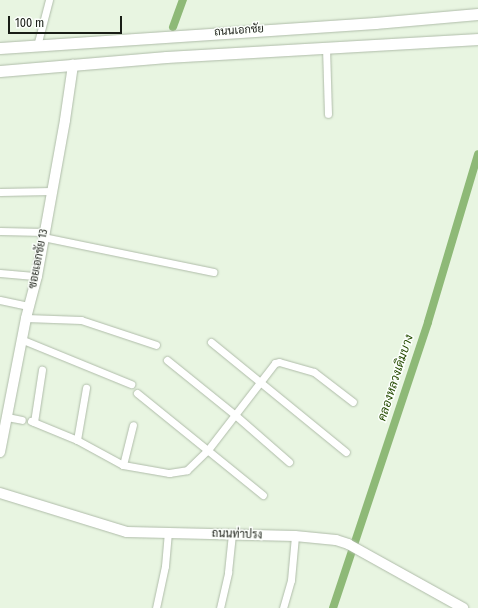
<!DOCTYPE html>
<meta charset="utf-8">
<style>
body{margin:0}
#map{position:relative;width:478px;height:608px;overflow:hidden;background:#e8f5e1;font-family:"Fira Sans Condensed",Sarabun,sans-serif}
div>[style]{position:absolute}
.canal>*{height:8px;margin:-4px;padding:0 4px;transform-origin:4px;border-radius:4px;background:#8eb977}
.roads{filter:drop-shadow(0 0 1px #afbca9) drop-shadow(0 0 1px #afbca9)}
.street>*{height:7px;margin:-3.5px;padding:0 3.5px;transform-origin:3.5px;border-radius:3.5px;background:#fff}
.secondary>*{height:10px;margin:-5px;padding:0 5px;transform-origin:5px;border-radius:5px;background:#fff}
.primary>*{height:11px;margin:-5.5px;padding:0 5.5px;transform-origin:5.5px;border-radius:5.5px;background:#fff}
span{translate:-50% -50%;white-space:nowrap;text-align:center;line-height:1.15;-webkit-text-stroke:3px #fcfffb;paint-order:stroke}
.street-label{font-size:11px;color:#191d16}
.water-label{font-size:12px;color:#244a01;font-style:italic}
.scale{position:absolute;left:8px;top:16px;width:114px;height:18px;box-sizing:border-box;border:2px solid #191d16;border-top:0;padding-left:5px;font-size:12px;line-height:14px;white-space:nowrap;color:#191d16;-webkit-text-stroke:3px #fcfffb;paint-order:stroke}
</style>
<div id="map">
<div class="canal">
<i style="left:173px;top:27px;width:29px;rotate:-70deg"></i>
<i style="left:333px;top:608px;width:301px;rotate:-71.6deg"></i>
<i style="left:428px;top:322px;width:175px;rotate:-73.4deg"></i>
</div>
<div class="roads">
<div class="street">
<i style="left:37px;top:46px;width:48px;rotate:-75.4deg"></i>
<i style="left:326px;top:47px;width:67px;rotate:88.3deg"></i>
<i style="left:0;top:192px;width:52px;rotate:-1.1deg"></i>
<i style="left:0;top:231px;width:44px;rotate:1.3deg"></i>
<i style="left:43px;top:237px;width:174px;rotate:11.6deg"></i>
<i style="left:0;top:273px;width:37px;rotate:5deg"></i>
<i style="left:0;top:300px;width:30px;rotate:12deg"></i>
<i style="left:26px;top:318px;width:55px;rotate:2.1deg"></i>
<i style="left:81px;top:320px;width:79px;rotate:18.4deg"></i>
<i style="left:23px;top:340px;width:117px;rotate:22.2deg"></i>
<i style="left:211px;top:342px;width:174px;rotate:39.2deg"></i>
<i style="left:167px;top:360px;width:86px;rotate:38.9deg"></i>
<i style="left:234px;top:414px;width:73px;rotate:41.1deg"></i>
<i style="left:137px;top:393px;width:162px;rotate:39deg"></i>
<i style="left:7px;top:417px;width:15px;rotate:11deg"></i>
<i style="left:31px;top:421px;width:50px;rotate:22.4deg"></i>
<i style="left:77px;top:440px;width:52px;rotate:28.5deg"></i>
<i style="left:123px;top:465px;width:41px;rotate:-76deg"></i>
<i style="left:34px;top:422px;width:53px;rotate:-81.3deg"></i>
<i style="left:77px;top:440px;width:53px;rotate:-80.2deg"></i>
<i style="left:123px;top:465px;width:47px;rotate:9.9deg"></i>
<i style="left:169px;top:473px;width:18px;rotate:-9deg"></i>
<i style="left:187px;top:470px;width:28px;rotate:-44deg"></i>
<i style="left:207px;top:451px;width:111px;rotate:-52.3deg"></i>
<i style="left:275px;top:363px;width:4px;rotate:-14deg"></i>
<i style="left:279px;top:362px;width:36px;rotate:16deg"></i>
<i style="left:314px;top:372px;width:49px;rotate:37.6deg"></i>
<i style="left:156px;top:608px;width:43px;rotate:-77.9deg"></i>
<i style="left:165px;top:566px;width:34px;rotate:-85deg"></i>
<i style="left:220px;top:608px;width:37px;rotate:-77deg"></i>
<i style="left:228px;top:572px;width:37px;rotate:-84deg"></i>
<i style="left:283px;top:608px;width:29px;rotate:-74deg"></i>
<i style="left:291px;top:580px;width:44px;rotate:-84.8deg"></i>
</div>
<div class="secondary">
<i style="left:0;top:452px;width:136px;rotate:-79deg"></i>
<i style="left:26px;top:318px;width:43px;rotate:-75.3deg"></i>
<i style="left:37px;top:276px;width:158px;rotate:-79.8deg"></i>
<i style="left:65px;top:120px;width:56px;rotate:-81.7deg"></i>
<i style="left:0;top:493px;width:133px;rotate:17.1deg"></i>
<i style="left:127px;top:532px;width:168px;rotate:1.4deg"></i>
<i style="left:295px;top:536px;width:41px;rotate:5.6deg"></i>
<i style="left:336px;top:540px;width:13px;rotate:18deg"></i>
<i style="left:348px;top:544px;width:132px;rotate:29.1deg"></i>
</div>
<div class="primary">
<i style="left:0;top:48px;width:376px;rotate:-3.8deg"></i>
<i style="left:375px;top:23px;width:103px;rotate:-5deg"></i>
<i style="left:0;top:71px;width:167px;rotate:-4.8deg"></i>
<i style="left:166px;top:57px;width:313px;rotate:-3.3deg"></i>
</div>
</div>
<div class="street-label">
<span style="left:239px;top:31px;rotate:-4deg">ถนนเอกชัย</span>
<span style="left:39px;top:259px;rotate:-79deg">ซอยเอกชัย 13</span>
<span style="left:237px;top:535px;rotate:2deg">ถนนท่าปรง</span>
</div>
<div class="water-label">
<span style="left:396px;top:378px;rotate:-72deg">คลองหลวงเดิมบาง</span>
</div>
<div class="scale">100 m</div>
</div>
